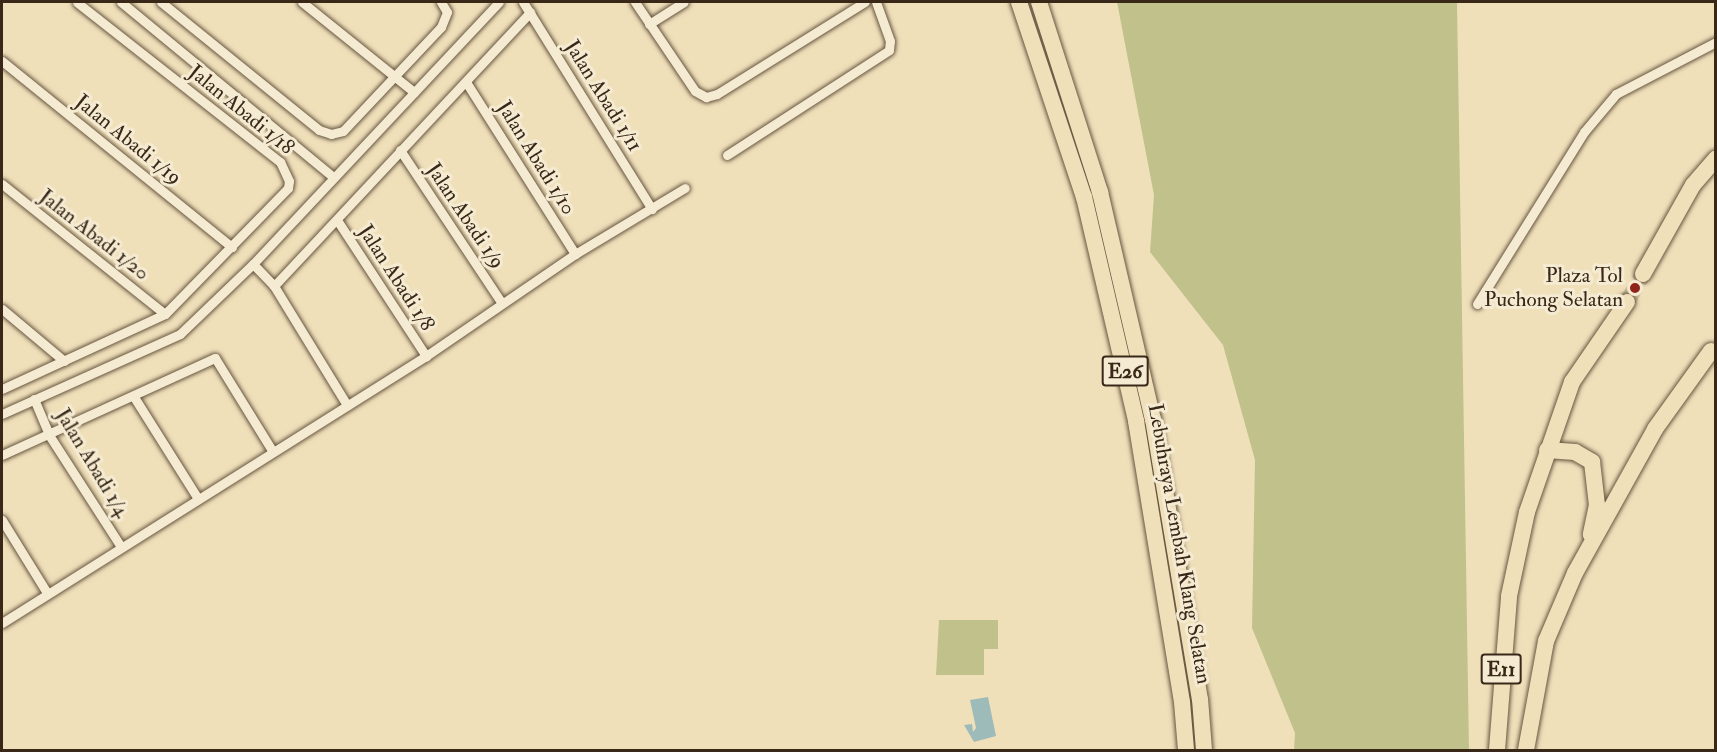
<!DOCTYPE html>
<style>
body{margin:0}
#map{position:relative;width:1717px;height:752px;overflow:hidden;background:#f0e0ba;font-family:"IM FELL Double Pica",serif}
div>[style]{position:absolute}
.green>*{inset:0;background:#c0c18b}
.water>*{inset:0;background:#9dbbb9}
.highway-tunnel>*{height:16px;margin-top:-8px;transform-origin:0;background:repeating-linear-gradient(90deg,#cbbb9a 0 16px,transparent 0 24px)}
.roads{filter:drop-shadow(0 0 2px #675640) drop-shadow(0 0 2px #675640)}
.street>*{height:9px;margin:-4.5px;padding:0 4.5px;transform-origin:4.5px;border-radius:4.5px;background:#f5ebd2}
.highway>*{height:16px;margin:-8px;padding:0 8px;transform-origin:8px;border-radius:8px;background:#f0e0ba}
.dots>*{width:16px;height:16px;translate:-50% -50%;box-sizing:border-box;border:3px solid #f5ebd2;border-radius:50%}
span{translate:-50% -50%;white-space:nowrap;text-align:center;line-height:1.15;-webkit-text-stroke:6px #f5ebd2;paint-order:stroke}
.shield-label span{padding:2px 4px;background:#f5ebd2;border:2px solid;border-radius:4px;-webkit-text-stroke-width:0}
.shield-label{font-size:20px;color:#392818;font-weight:700}
.street-label{font-size:21px;color:#392818}
.poi-label{font-size:21px;color:#392818}
.right{translate:-100% -50%;text-align:right}
.frame{position:absolute;inset:0;border:3px solid #392818;pointer-events:none}
</style>
<div id="map">
<div class="green">
<i style="clip-path:polygon(1117px 2px,1457px 2px,1469px 750px,1294px 750px,1295px 733px,1252px 628px,1255px 460px,1223px 345px,1150px 252px,1154px 195px)"></i>
<i style="clip-path:polygon(939px 620px,998px 620px,998px 649px,984px 649px,984px 675px,936px 675px)"></i>
</div>
<div class="water">
<i style="clip-path:polygon(988px 697px,996px 736px,974px 742px,964px 725px,972px 724px,973px 732px,976px 728px,970px 700px)"></i>
</div>
<div class="highway-tunnel">
<i style="left:1627px;top:302px;width:32px;rotate:-60deg"></i>
</div>
<div class="roads">
<div class="street">
<i style="left:121px;top:2px;width:275px;rotate:39.5deg"></i>
<i style="left:161px;top:2px;width:203px;rotate:39deg"></i>
<i style="left:319px;top:130px;width:13px;rotate:18deg"></i>
<i style="left:331px;top:134px;width:12px;rotate:-14deg"></i>
<i style="left:343px;top:131px;width:143px;rotate:-46.7deg"></i>
<i style="left:441px;top:27px;width:16px;rotate:-68deg"></i>
<i style="left:447px;top:12px;width:12px;rotate:-121deg"></i>
<i style="left:302px;top:2px;width:144px;rotate:38.8deg"></i>
<i style="left:523px;top:2px;width:244px;rotate:58.1deg"></i>
<i style="left:635px;top:2px;width:107px;rotate:56deg"></i>
<i style="left:695px;top:91px;width:13px;rotate:29deg"></i>
<i style="left:706px;top:97px;width:11px;rotate:-15deg"></i>
<i style="left:717px;top:94px;width:174px;rotate:-31.9deg"></i>
<i style="left:649px;top:24px;width:41px;rotate:-32.2deg"></i>
<i style="left:2px;top:61px;width:296px;rotate:39deg"></i>
<i style="left:466px;top:82px;width:204px;rotate:57.6deg"></i>
<i style="left:400px;top:150px;width:182px;rotate:56.4deg"></i>
<i style="left:727px;top:155px;width:193px;rotate:-32.9deg"></i>
<i style="left:889px;top:50px;width:9px;rotate:-84deg"></i>
<i style="left:890px;top:41px;width:41px;rotate:-109.7deg"></i>
<i style="left:2px;top:184px;width:208px;rotate:38.6deg"></i>
<i style="left:337px;top:220px;width:163px;rotate:56.8deg"></i>
<i style="left:253px;top:264px;width:30px;rotate:46deg"></i>
<i style="left:274px;top:286px;width:140px;rotate:58.5deg"></i>
<i style="left:274px;top:286px;width:375px;rotate:-46.9deg"></i>
<i style="left:1477px;top:304px;width:203px;rotate:-58.1deg"></i>
<i style="left:1584px;top:132px;width:50px;rotate:-49.9deg"></i>
<i style="left:1616px;top:94px;width:113px;rotate:-27.5deg"></i>
<i style="left:2px;top:309px;width:81px;rotate:40deg"></i>
<i style="left:2px;top:389px;width:179px;rotate:-24.7deg"></i>
<i style="left:165px;top:314px;width:176px;rotate:-45.7deg"></i>
<i style="left:288px;top:188px;width:7px;rotate:-82deg"></i>
<i style="left:289px;top:181px;width:21px;rotate:-115deg"></i>
<i style="left:280px;top:162px;width:258px;rotate:-141.8deg"></i>
<i style="left:134px;top:397px;width:118px;rotate:57.8deg"></i>
<i style="left:34px;top:399px;width:39px;rotate:67deg"></i>
<i style="left:49px;top:435px;width:131px;rotate:57.2deg"></i>
<i style="left:2px;top:414px;width:195px;rotate:-24.2deg"></i>
<i style="left:180px;top:334px;width:101px;rotate:-43.8deg"></i>
<i style="left:253px;top:264px;width:359px;rotate:-46.8deg"></i>
<i style="left:2px;top:455px;width:234px;rotate:-24.5deg"></i>
<i style="left:215px;top:358px;width:110px;rotate:58.3deg"></i>
<i style="left:2px;top:520px;width:86px;rotate:58.3deg"></i>
<i style="left:2px;top:623px;width:501px;rotate:-32.2deg"></i>
<i style="left:426px;top:356px;width:181px;rotate:-34.4deg"></i>
<i style="left:575px;top:254px;width:128px;rotate:-31deg"></i>
</div>
<div class="highway">
<i style="left:1019px;top:2px;width:206px;rotate:71.6deg"></i>
<i style="left:1084px;top:197px;width:230px;rotate:76.9deg"></i>
<i style="left:1136px;top:421px;width:285px;rotate:80.7deg"></i>
<i style="left:1182px;top:702px;width:48px;rotate:85.2deg"></i>
<i style="left:1039px;top:2px;width:200px;rotate:72.2deg"></i>
<i style="left:1100px;top:192px;width:233px;rotate:76.9deg"></i>
<i style="left:1153px;top:419px;width:284px;rotate:80.5deg"></i>
<i style="left:1200px;top:699px;width:51px;rotate:85.5deg"></i>
<i style="left:1643px;top:274px;width:102px;rotate:-60.7deg"></i>
<i style="left:1693px;top:185px;width:35px;rotate:-49deg"></i>
<i style="left:1547px;top:450px;width:28px;rotate:4deg"></i>
<i style="left:1575px;top:452px;width:20px;rotate:30deg"></i>
<i style="left:1592px;top:462px;width:43px;rotate:83.4deg"></i>
<i style="left:1597px;top:505px;width:30px;rotate:102deg"></i>
<i style="left:1497px;top:750px;width:154px;rotate:-85.5deg"></i>
<i style="left:1509px;top:596px;width:86px;rotate:-77.9deg"></i>
<i style="left:1527px;top:512px;width:138px;rotate:-70.9deg"></i>
<i style="left:1572px;top:382px;width:97px;rotate:-55.5deg"></i>
<i style="left:1526px;top:750px;width:111px;rotate:-79.6deg"></i>
<i style="left:1546px;top:641px;width:74px;rotate:-66.9deg"></i>
<i style="left:1575px;top:573px;width:165px;rotate:-60.9deg"></i>
<i style="left:1655px;top:429px;width:96px;rotate:-54.3deg"></i>
</div>
</div>
<div class="dots">
<i style="left:1635px;top:288px;background:#8f2418"></i>
</div>
<div class="shield-label">
<span style="left:1125px;top:371px">E26</span>
<span style="left:1501px;top:669px">E11</span>
</div>
<div class="street-label">
<span style="left:603px;top:96px;rotate:58deg">Jalan Abadi 1/11</span>
<span style="left:241px;top:110px;rotate:39deg">Jalan Abadi 1/18</span>
<span style="left:128px;top:140px;rotate:39deg">Jalan Abadi 1/19</span>
<span style="left:536px;top:158px;rotate:58deg">Jalan Abadi 1/10</span>
<span style="left:465px;top:216px;rotate:56deg">Jalan Abadi 1/9</span>
<span style="left:94px;top:235px;rotate:38deg">Jalan Abadi 1/20</span>
<span style="left:396px;top:278px;rotate:57deg">Jalan Abadi 1/8</span>
<span style="left:92px;top:463px;rotate:59deg">Jalan Abadi 1/4</span>
<span style="left:1179px;top:544px;rotate:80deg">Lebuhraya Lembah Klang Selatan</span>
</div>
<div class="poi-label">
<span class="right" style="left:1623px;top:288px">Plaza Tol<br>Puchong Selatan</span>
</div>
<div class="frame"></div>
</div>
